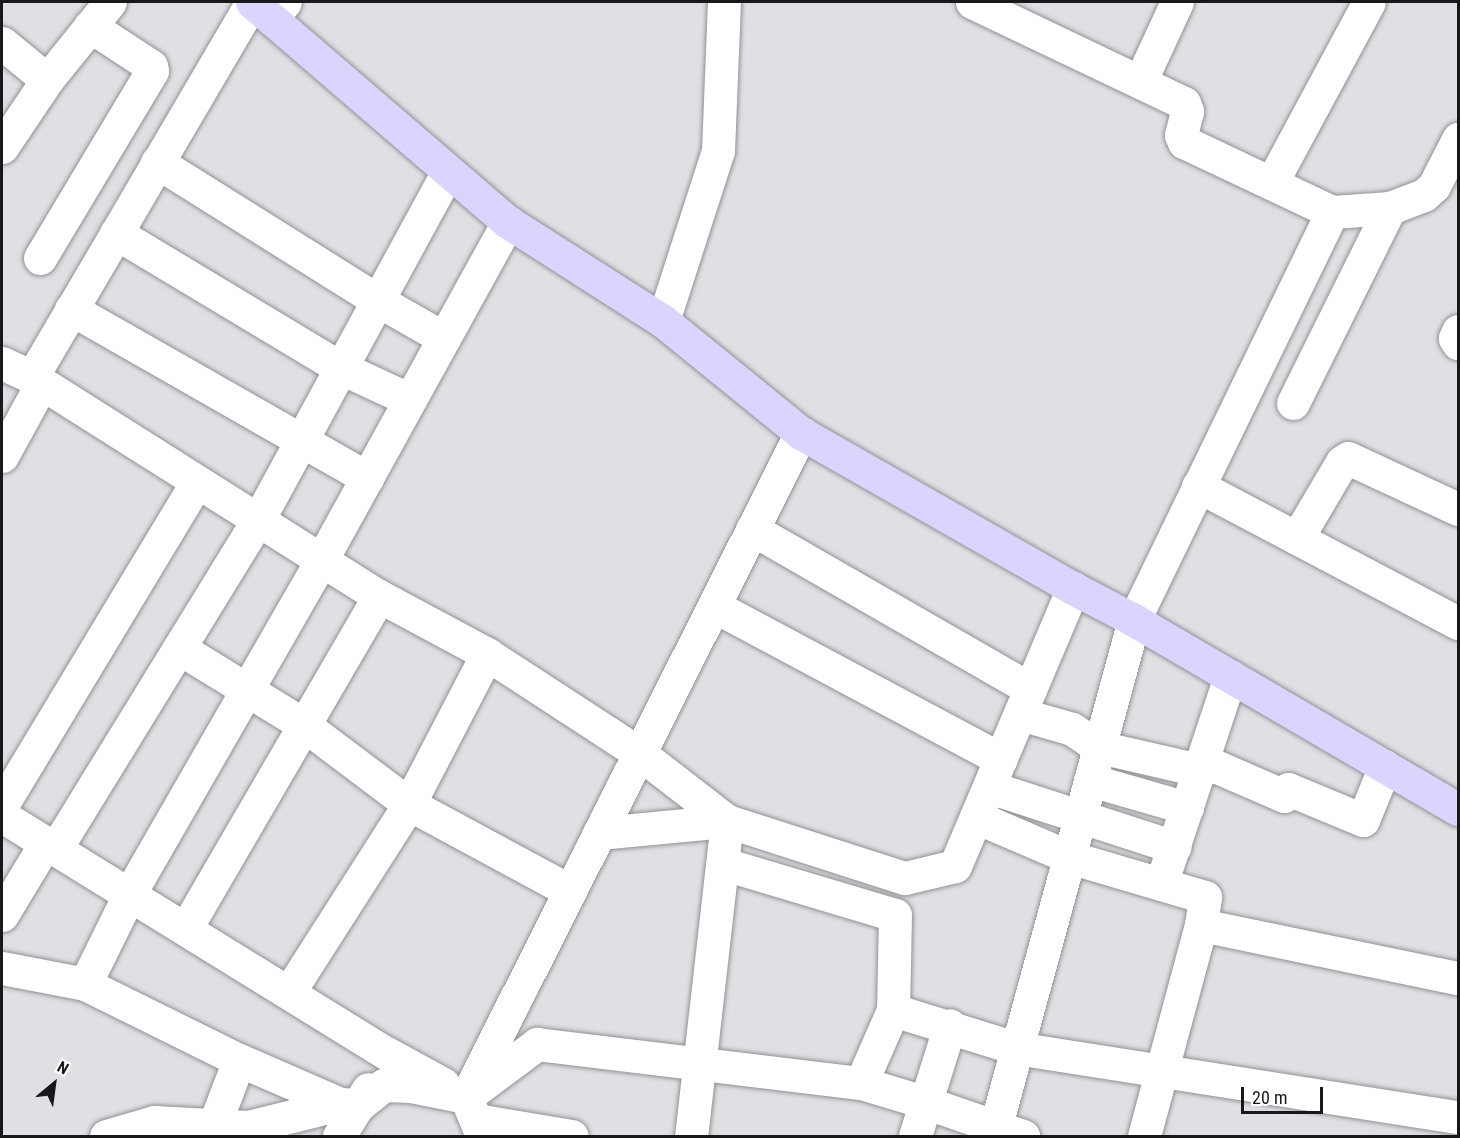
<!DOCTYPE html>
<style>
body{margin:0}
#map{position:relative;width:1460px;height:1138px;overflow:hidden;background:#dfdfe4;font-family:"Roboto Condensed",sans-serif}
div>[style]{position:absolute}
.roads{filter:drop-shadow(0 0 2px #919195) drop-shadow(0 0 2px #919195)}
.minor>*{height:33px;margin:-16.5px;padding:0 16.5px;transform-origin:16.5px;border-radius:16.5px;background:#fff}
.major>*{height:33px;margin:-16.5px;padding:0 16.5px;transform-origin:16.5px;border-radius:16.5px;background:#dad4fe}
span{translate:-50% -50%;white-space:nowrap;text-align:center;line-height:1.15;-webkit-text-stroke:6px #fff;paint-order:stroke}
.frame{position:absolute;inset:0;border:3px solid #181819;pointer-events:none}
.north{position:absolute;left:24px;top:1054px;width:60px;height:60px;-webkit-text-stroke:4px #fff;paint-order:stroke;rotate:29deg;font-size:16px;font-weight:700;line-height:24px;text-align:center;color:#181819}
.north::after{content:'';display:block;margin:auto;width:21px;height:27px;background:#181819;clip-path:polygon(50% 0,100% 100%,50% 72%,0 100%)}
.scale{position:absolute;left:1241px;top:1087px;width:82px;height:27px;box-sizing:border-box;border:3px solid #181819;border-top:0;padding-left:8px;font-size:18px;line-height:21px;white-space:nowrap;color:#181819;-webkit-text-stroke:4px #fff;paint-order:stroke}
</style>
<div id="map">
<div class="roads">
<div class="minor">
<i style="left:972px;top:2px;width:235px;rotate:25.5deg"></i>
<i style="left:1184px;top:103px;width:9px;rotate:69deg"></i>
<i style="left:1187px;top:111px;width:25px;rotate:104deg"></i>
<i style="left:1181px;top:135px;width:8px;rotate:67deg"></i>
<i style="left:1184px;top:142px;width:164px;rotate:25.3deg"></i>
<i style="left:1332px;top:212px;width:454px;rotate:115.9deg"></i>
<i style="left:1134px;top:620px;width:535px;rotate:105.28deg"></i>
<i style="left:272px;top:19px;width:21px;rotate:-53deg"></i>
<i style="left:2px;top:43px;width:58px;rotate:39.4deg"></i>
<i style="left:1140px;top:82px;width:88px;rotate:-65.2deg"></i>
<i style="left:2px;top:147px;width:81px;rotate:-56.1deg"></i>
<i style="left:47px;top:80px;width:100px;rotate:-51.1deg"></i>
<i style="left:157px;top:162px;width:260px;rotate:32.1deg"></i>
<i style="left:377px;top:300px;width:77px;rotate:29.6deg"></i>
<i style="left:1272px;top:182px;width:204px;rotate:-61.7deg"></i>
<i style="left:1332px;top:212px;width:58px;rotate:-3.9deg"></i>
<i style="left:1390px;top:208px;width:36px;rotate:-21deg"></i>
<i style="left:1424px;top:195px;width:13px;rotate:-42deg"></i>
<i style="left:1434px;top:186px;width:53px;rotate:-62.9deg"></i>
<i style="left:116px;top:233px;width:260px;rotate:31deg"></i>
<i style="left:339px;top:367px;width:78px;rotate:24.9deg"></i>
<i style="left:40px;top:258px;width:218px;rotate:-59.1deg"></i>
<i style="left:152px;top:71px;width:5px;rotate:-101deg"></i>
<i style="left:151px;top:66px;width:73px;rotate:-146.7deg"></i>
<i style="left:71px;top:309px;width:341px;rotate:29.7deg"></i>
<i style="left:663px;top:321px;width:179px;rotate:-72.1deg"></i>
<i style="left:718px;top:151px;width:149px;rotate:-87.7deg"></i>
<i style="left:1458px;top:331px;width:8px;rotate:113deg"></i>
<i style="left:1455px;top:338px;width:6px;rotate:59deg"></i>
<i style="left:2px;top:363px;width:33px;rotate:25deg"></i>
<i style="left:32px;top:377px;width:410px;rotate:32.3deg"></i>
<i style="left:379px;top:596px;width:123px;rotate:28.2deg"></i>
<i style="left:487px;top:654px;width:181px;rotate:33.1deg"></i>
<i style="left:639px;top:753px;width:111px;rotate:37.7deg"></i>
<i style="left:727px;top:821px;width:187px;rotate:17.8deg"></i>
<i style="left:905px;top:878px;width:51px;rotate:-13.5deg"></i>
<i style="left:955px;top:866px;width:302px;rotate:-67deg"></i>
<i style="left:32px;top:377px;width:435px;rotate:-59.6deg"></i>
<i style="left:1293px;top:403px;width:218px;rotate:-63.6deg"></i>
<i style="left:2px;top:456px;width:83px;rotate:-61.3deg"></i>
<i style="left:1198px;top:486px;width:294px;rotate:27.8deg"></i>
<i style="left:752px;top:529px;width:321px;rotate:29.9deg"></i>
<i style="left:1297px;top:538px;width:88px;rotate:-59.4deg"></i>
<i style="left:1342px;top:462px;width:7px;rotate:-34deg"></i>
<i style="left:1348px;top:458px;width:121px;rotate:24.9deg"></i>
<i style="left:714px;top:606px;width:325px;rotate:28.1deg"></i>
<i style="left:179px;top:648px;width:147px;rotate:31.6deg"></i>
<i style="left:304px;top:725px;width:131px;rotate:37deg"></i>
<i style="left:409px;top:804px;width:183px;rotate:28.4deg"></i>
<i style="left:1020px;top:714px;width:54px;rotate:16.1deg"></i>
<i style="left:1072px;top:729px;width:32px;rotate:34deg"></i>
<i style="left:1099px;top:747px;width:103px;rotate:13deg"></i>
<i style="left:1199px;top:770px;width:16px;rotate:-14deg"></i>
<i style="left:1215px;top:766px;width:75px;rotate:23.5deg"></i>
<i style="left:1284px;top:796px;width:8px;rotate:-60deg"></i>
<i style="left:1288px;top:789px;width:81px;rotate:22.5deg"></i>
<i style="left:1363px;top:820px;width:58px;rotate:-67.8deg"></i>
<i style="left:1090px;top:780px;width:101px;rotate:16.1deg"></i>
<i style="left:989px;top:787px;width:195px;rotate:17.9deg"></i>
<i style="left:2px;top:805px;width:377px;rotate:-58.9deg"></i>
<i style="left:2px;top:816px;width:453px;rotate:31.7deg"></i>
<i style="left:388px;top:1054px;width:63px;rotate:28.6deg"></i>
<i style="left:976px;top:817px;width:101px;rotate:23.3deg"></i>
<i style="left:1069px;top:857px;width:142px;rotate:16.4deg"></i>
<i style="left:1205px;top:897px;width:28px;rotate:98deg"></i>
<i style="left:599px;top:833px;width:129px;rotate:-5.4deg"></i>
<i style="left:727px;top:821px;width:317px;rotate:96.5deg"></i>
<i style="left:56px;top:848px;width:385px;rotate:-58.4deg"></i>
<i style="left:258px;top:520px;width:397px;rotate:-61.4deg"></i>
<i style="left:724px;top:864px;width:178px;rotate:16.6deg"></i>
<i style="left:895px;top:915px;width:95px;rotate:91.2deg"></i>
<i style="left:1161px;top:884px;width:219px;rotate:-71.6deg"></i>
<i style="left:2px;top:915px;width:85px;rotate:-58.9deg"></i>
<i style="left:186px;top:928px;width:384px;rotate:-59.8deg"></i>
<i style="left:2px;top:968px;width:85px;rotate:10.9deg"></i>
<i style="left:85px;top:984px;width:172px;rotate:26.3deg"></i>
<i style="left:239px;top:1060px;width:110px;rotate:23.5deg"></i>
<i style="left:85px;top:984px;width:102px;rotate:-63.7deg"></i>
<i style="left:130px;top:893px;width:385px;rotate:-60.1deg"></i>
<i style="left:322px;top:559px;width:385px;rotate:-61.1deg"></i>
<i style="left:289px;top:992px;width:223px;rotate:-57.4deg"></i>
<i style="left:409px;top:804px;width:169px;rotate:-62.5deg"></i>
<i style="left:861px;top:1083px;width:66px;rotate:16.8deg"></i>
<i style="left:924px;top:1102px;width:105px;rotate:19deg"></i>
<i style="left:476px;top:1120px;width:97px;rotate:9.5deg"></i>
<i style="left:106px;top:1136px;width:50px;rotate:-16.3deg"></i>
<i style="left:154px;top:1122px;width:94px;rotate:3deg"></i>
<i style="left:248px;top:1127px;width:95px;rotate:-14deg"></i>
<i style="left:340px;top:1104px;width:19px;rotate:3deg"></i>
<i style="left:359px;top:1105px;width:32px;rotate:-39deg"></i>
<i style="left:384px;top:1085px;width:27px;rotate:2deg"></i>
<i style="left:411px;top:1086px;width:56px;rotate:11.3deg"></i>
<i style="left:466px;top:1097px;width:89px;rotate:-36.7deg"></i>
<i style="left:537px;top:1044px;width:326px;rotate:6.9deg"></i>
<i style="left:861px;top:1083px;width:80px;rotate:-66.3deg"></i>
<i style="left:893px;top:1010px;width:129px;rotate:17.2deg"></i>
<i style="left:1016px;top:1048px;width:447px;rotate:8.9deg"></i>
<i style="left:210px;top:1136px;width:81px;rotate:-69.1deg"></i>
<i style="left:339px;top:1136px;width:55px;rotate:-58.3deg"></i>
<i style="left:482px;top:1136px;width:42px;rotate:-112.3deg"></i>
<i style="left:466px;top:1097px;width:744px;rotate:-63.23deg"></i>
<i style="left:915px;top:1136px;width:116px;rotate:-72.5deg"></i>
<i style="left:1144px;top:1136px;width:219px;rotate:-74.9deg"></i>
<i style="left:1201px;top:925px;width:262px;rotate:11.7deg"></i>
</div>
<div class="major">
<i style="left:252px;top:2px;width:338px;rotate:40.7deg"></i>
<i style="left:508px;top:222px;width:184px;rotate:32.6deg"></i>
<i style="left:663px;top:321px;width:178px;rotate:39.1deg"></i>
<i style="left:801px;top:433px;width:313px;rotate:29.7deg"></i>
<i style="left:1073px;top:588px;width:69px;rotate:27.7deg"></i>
<i style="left:1134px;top:620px;width:375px;rotate:30.3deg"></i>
</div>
</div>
<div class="frame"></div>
<div class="north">N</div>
<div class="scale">20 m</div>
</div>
